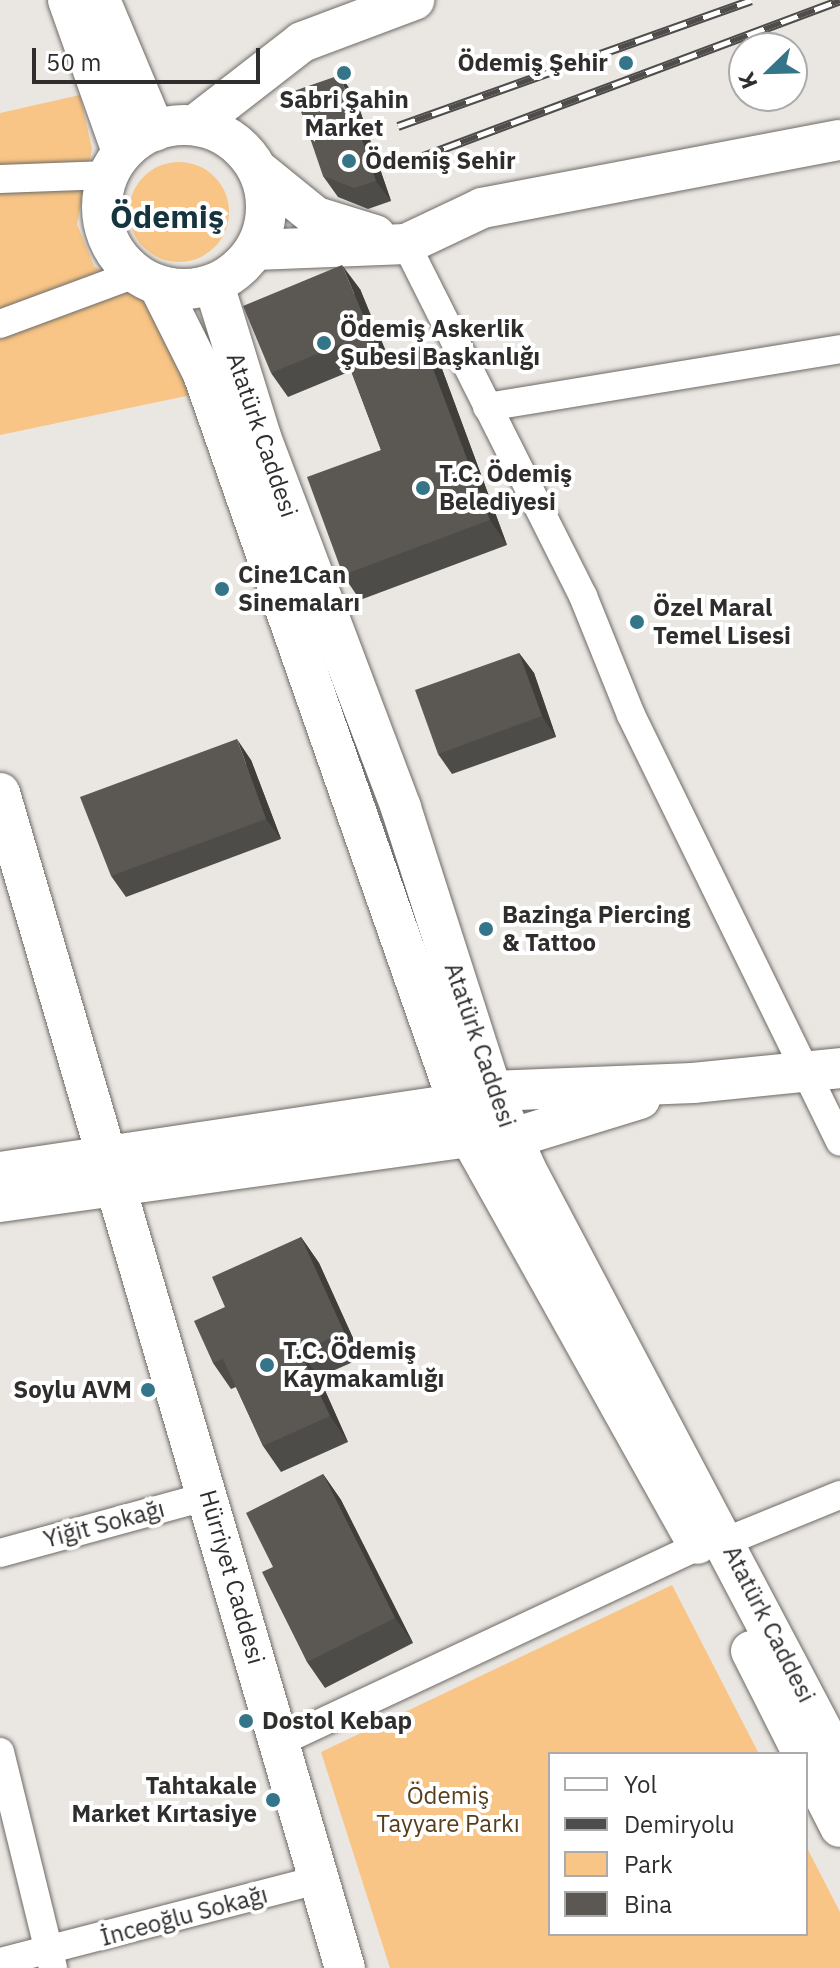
<!DOCTYPE html>
<meta charset="utf-8">
<style>
body{margin:0}
#map{position:relative;width:840px;height:1968px;overflow:hidden;background:#eae6e1;font-family:"IBM Plex Sans",sans-serif}
div>[style]{position:absolute}
.green>*{inset:0;background:#f8c586}
.round{border-radius:50%}
.roads{filter:drop-shadow(0 0 2px #6e6b67) drop-shadow(0 0 2px #6e6b67)}
.street>*{height:28px;margin:-14px;padding:0 14px;transform-origin:14px;border-radius:14px;background:#fff}
.secondary>*{height:40px;margin:-20px;padding:0 20px;transform-origin:20px;border-radius:20px;background:#fff}
.secondary>.ring{margin:-20px;padding:0;box-sizing:content-box;background:none;border:40px solid #fff;border-radius:50%}
.rail>*{height:9px;margin-top:-4.5px;transform-origin:0;background:repeating-linear-gradient(90deg,#fff 0 18px,#4f4d4b 0 36px);box-sizing:border-box;border-block:2px solid #4f4d4b}
.wall>*{inset:0;background:#4e4c48}
.shaded-wall>*{inset:0;background:#403e3b}
.building>*{inset:0;background:#5b5854}
.dots>*{width:22px;height:22px;translate:-50% -50%;box-sizing:border-box;border:4px solid #fff;border-radius:50%}
span{translate:-50% -50%;white-space:nowrap;text-align:center;line-height:1.15;-webkit-text-stroke:8px #fff;paint-order:stroke}
.poi-label{font-size:24px;color:#302e2d;font-weight:700}
.right{translate:-100% -50%;text-align:right}
.left{translate:0 -50%;text-align:left}
.street-label{font-size:24px;color:#302e2d}
.park-label{font-size:24px;color:#573d1a}
.district-label{font-size:32px;color:#15343e;font-weight:700}
.legend{position:absolute;left:548px;top:1752px;width:260px;height:184px;box-sizing:border-box;background:#fff;border:2px solid #acabab;margin:0;padding:10px 14px;list-style:none;font-size:24px;color:#302e2d}
.legend li{display:flex;align-items:center;gap:16px;height:40px}
.legend b{width:40px;border:2px solid #acabab}
.north{position:absolute;left:728px;top:32px;width:80px;height:80px;box-sizing:border-box;background:#fff;border:2px solid #acabab;border-radius:50%;rotate:247deg;font-size:22px;font-weight:700;line-height:32px;text-align:center;color:#302e2d}
.north::after{content:'';display:block;margin:auto;width:28px;height:36px;background:#357589;clip-path:polygon(50% 0,100% 100%,50% 72%,0 100%)}
.scale{position:absolute;left:32px;top:48px;width:228px;height:36px;box-sizing:border-box;border:4px solid #302e2d;border-top:0;padding-left:10px;font-size:24px;line-height:28px;white-space:nowrap;color:#302e2d;-webkit-text-stroke:6px #fff;paint-order:stroke}
</style>
<div id="map">
<div class="green">
<i style="clip-path:polygon(80px 95px,92px 149px,77px 224px,94px 266px,163px 315px,191px 395px,0 435px,0 113px)"></i>
<i class="round" style="left:129px;top:162px;width:100px;height:100px"></i>
<i style="clip-path:polygon(672px 1585px,759px 1754px,550px 1754px,550px 1934px,806px 1934px,806px 1846px,840px 1912px,840px 1968px,390px 1968px,321px 1752px)"></i>
</div>
<div class="roads">
<div class="street">
<i style="left:0;top:179px;width:108px;rotate:-2.1deg"></i>
<i style="left:406px;top:244px;width:394px;rotate:63.3deg"></i>
<i style="left:583px;top:596px;width:128px;rotate:68deg"></i>
<i style="left:631px;top:715px;width:475px;rotate:63.9deg"></i>
<i style="left:0;top:324px;width:144px;rotate:-20.3deg"></i>
<i style="left:487px;top:407px;width:358px;rotate:-9.3deg"></i>
<i style="left:727px;top:1541px;width:122px;rotate:-22.2deg"></i>
<i style="left:0;top:1553px;width:216px;rotate:-15.3deg"></i>
<i style="left:280px;top:1742px;width:463px;rotate:-25.1deg"></i>
<i style="left:0;top:1752px;width:222px;rotate:76.2deg"></i>
<i style="left:0;top:1962px;width:332px;rotate:-14.5deg"></i>
</div>
<div class="secondary">
<i style="left:68px;top:0;width:161px;rotate:70.4deg"></i>
<i style="left:100px;top:0;width:142px;rotate:67.2deg"></i>
<i class="ring" style="left:102px;top:125px;width:124px;height:124px"></i>
<i style="left:195px;top:125px;width:135px;rotate:-37.8deg"></i>
<i style="left:302px;top:42px;width:120px;rotate:-20.6deg"></i>
<i style="left:258px;top:170px;width:75px;rotate:39deg"></i>
<i style="left:316px;top:217px;width:62px;rotate:17deg"></i>
<i style="left:255px;top:250px;width:151px;rotate:-2.3deg"></i>
<i style="left:406px;top:244px;width:84px;rotate:-25.3deg"></i>
<i style="left:482px;top:208px;width:364px;rotate:-10.8deg"></i>
<i style="left:214px;top:285px;width:159px;rotate:72.8deg"></i>
<i style="left:261px;top:437px;width:397px;rotate:69.3deg"></i>
<i style="left:401px;top:808px;width:297px;rotate:72.2deg"></i>
<i style="left:492px;top:1091px;width:85px;rotate:66.4deg"></i>
<i style="left:526px;top:1169px;width:673px;rotate:62.18deg"></i>
<i style="left:159px;top:286px;width:98px;rotate:63.4deg"></i>
<i style="left:203px;top:374px;width:808px;rotate:70.71deg"></i>
<i style="left:470px;top:1137px;width:466px;rotate:60.8deg"></i>
<i style="left:0;top:793px;width:1225px;rotate:73.64deg"></i>
<i style="left:0;top:1172px;width:464px;rotate:-8.5deg"></i>
<i style="left:459px;top:1103px;width:35px;rotate:-20deg"></i>
<i style="left:492px;top:1091px;width:201px;rotate:-2.3deg"></i>
<i style="left:693px;top:1083px;width:148px;rotate:-5.8deg"></i>
<i style="left:0;top:1202px;width:474px;rotate:-7.9deg"></i>
<i style="left:470px;top:1137px;width:43px;rotate:1.3deg"></i>
<i style="left:513px;top:1138px;width:133px;rotate:-17.1deg"></i>
<i style="left:751px;top:1651px;width:115px;rotate:63.2deg"></i>
<i style="left:806px;top:1760px;width:75px;rotate:63.1deg"></i>
</div>
</div>
<div class="rail">
<i style="left:398px;top:126px;width:375px;rotate:-19.6deg"></i>
<i style="left:410px;top:161px;width:459px;rotate:-20.5deg"></i>
</div>
<div class="wall">
<i style="clip-path:polygon(355px 96px,391px 201px,368px 209px,338px 197px,323px 176px)"></i>
<i style="clip-path:polygon(360px 289px,388px 358px,424px 345px,442px 369px,507px 545px,360px 600px,343px 575px,381px 450px,351px 371px,288px 397px,271px 373px)"></i>
<i style="clip-path:polygon(519px 653px,534px 673px,556px 737px,452px 774px,438px 754px)"></i>
<i style="clip-path:polygon(251px 760px,281px 839px,126px 897px,111px 876px)"></i>
<i style="clip-path:polygon(301px 1237px,319px 1263px,362px 1358px,319px 1377px,348px 1442px,281px 1472px,263px 1446px,236px 1387px,231px 1389px,213px 1363px,225px 1307px)"></i>
<i style="clip-path:polygon(323px 1474px,341px 1500px,413px 1643px,325px 1688px,307px 1662px,273px 1567px)"></i>
</div>
<div class="shaded-wall">
<i style="clip-path:polygon(340px 75px,355px 96px,391px 201px,376px 181px)"></i>
<i style="clip-path:polygon(342px 265px,360px 289px,400px 385px,382px 360px)"></i>
<i style="clip-path:polygon(424px 345px,442px 369px,507px 545px,490px 520px)"></i>
<i style="clip-path:polygon(519px 653px,534px 673px,556px 737px,542px 716px)"></i>
<i style="clip-path:polygon(237px 739px,251px 760px,281px 839px,266px 819px)"></i>
<i style="clip-path:polygon(301px 1237px,319px 1263px,362px 1358px,344px 1332px)"></i>
<i style="clip-path:polygon(300px 1352px,319px 1377px,348px 1442px,330px 1416px)"></i>
<i style="clip-path:polygon(323px 1474px,341px 1500px,413px 1643px,395px 1618px)"></i>
</div>
<div class="building">
<i style="clip-path:polygon(340px 75px,376px 181px,354px 188px,323px 176px,294px 91px)"></i>
<i style="clip-path:polygon(342px 265px,382px 360px,424px 345px,490px 520px,343px 575px,307px 477px,381px 450px,341px 344px,271px 373px,243px 306px)"></i>
<i style="clip-path:polygon(519px 653px,542px 716px,438px 754px,415px 690px)"></i>
<i style="clip-path:polygon(237px 739px,266px 819px,111px 876px,80px 797px)"></i>
<i style="clip-path:polygon(301px 1237px,344px 1332px,300px 1352px,330px 1416px,263px 1446px,223px 1359px,213px 1363px,194px 1321px,225px 1307px,212px 1277px)"></i>
<i style="clip-path:polygon(323px 1474px,395px 1618px,307px 1662px,262px 1572px,273px 1567px,246px 1513px)"></i>
</div>
<div class="dots">
<i style="left:626px;top:63px;background:#357589"></i>
<i style="left:344px;top:73px;background:#357589"></i>
<i style="left:349px;top:161px;background:#357589"></i>
<i style="left:324px;top:343px;background:#357589"></i>
<i style="left:423px;top:488px;background:#357589"></i>
<i style="left:222px;top:589px;background:#357589"></i>
<i style="left:637px;top:622px;background:#357589"></i>
<i style="left:486px;top:929px;background:#357589"></i>
<i style="left:267px;top:1365px;background:#357589"></i>
<i style="left:148px;top:1390px;background:#357589"></i>
<i style="left:246px;top:1721px;background:#357589"></i>
<i style="left:273px;top:1800px;background:#357589"></i>
</div>
<div class="poi-label">
<span class="right" style="left:608px;top:63px">Ödemiş Şehir</span>
<span style="left:344px;top:114px">Sabri Şahin<br>Market</span>
<span class="left" style="left:365px;top:161px">Ödemiş Sehir</span>
<span class="left" style="left:340px;top:343px">Ödemiş Askerlik<br>Şubesi Başkanlığı</span>
<span class="left" style="left:439px;top:488px">T.C. Ödemiş<br>Belediyesi</span>
<span class="left" style="left:238px;top:589px">Cine1Can<br>Sinemaları</span>
<span class="left" style="left:653px;top:622px">Özel Maral<br>Temel Lisesi</span>
<span class="left" style="left:502px;top:929px">Bazinga Piercing<br>&amp; Tattoo</span>
<span class="left" style="left:283px;top:1365px">T.C. Ödemiş<br>Kaymakamlığı</span>
<span class="right" style="left:132px;top:1390px">Soylu AVM</span>
<span class="left" style="left:262px;top:1721px">Dostol Kebap</span>
<span class="right" style="left:257px;top:1800px">Tahtakale<br>Market Kırtasiye</span>
</div>
<div class="street-label">
<span style="left:262px;top:435px;rotate:71deg">Atatürk Caddesi</span>
<span style="left:480px;top:1045px;rotate:71deg">Atatürk Caddesi</span>
<span style="left:104px;top:1524px;rotate:-15deg">Yiğit Sokağı</span>
<span style="left:232px;top:1577px;rotate:74deg">Hürriyet Caddesi</span>
<span style="left:769px;top:1624px;rotate:63deg">Atatürk Caddesi</span>
<span style="left:184px;top:1916px;rotate:-15deg">İnceoğlu Sokağı</span>
</div>
<div class="park-label">
<span style="left:448px;top:1810px">Ödemiş<br>Tayyare Parkı</span>
</div>
<div class="district-label">
<span style="left:167px;top:216px">Ödemiş</span>
</div>
<ul class="legend">
<li><b style="height:10px;background:#fff"></b>Yol</li>
<li><b style="height:10px;background:#4f4d4b"></b>Demiryolu</li>
<li><b style="height:22px;background:#f8c586"></b>Park</li>
<li><b style="height:22px;background:#5b5854"></b>Bina</li>
</ul>
<div class="north">K</div>
<div class="scale">50 m</div>
</div>
